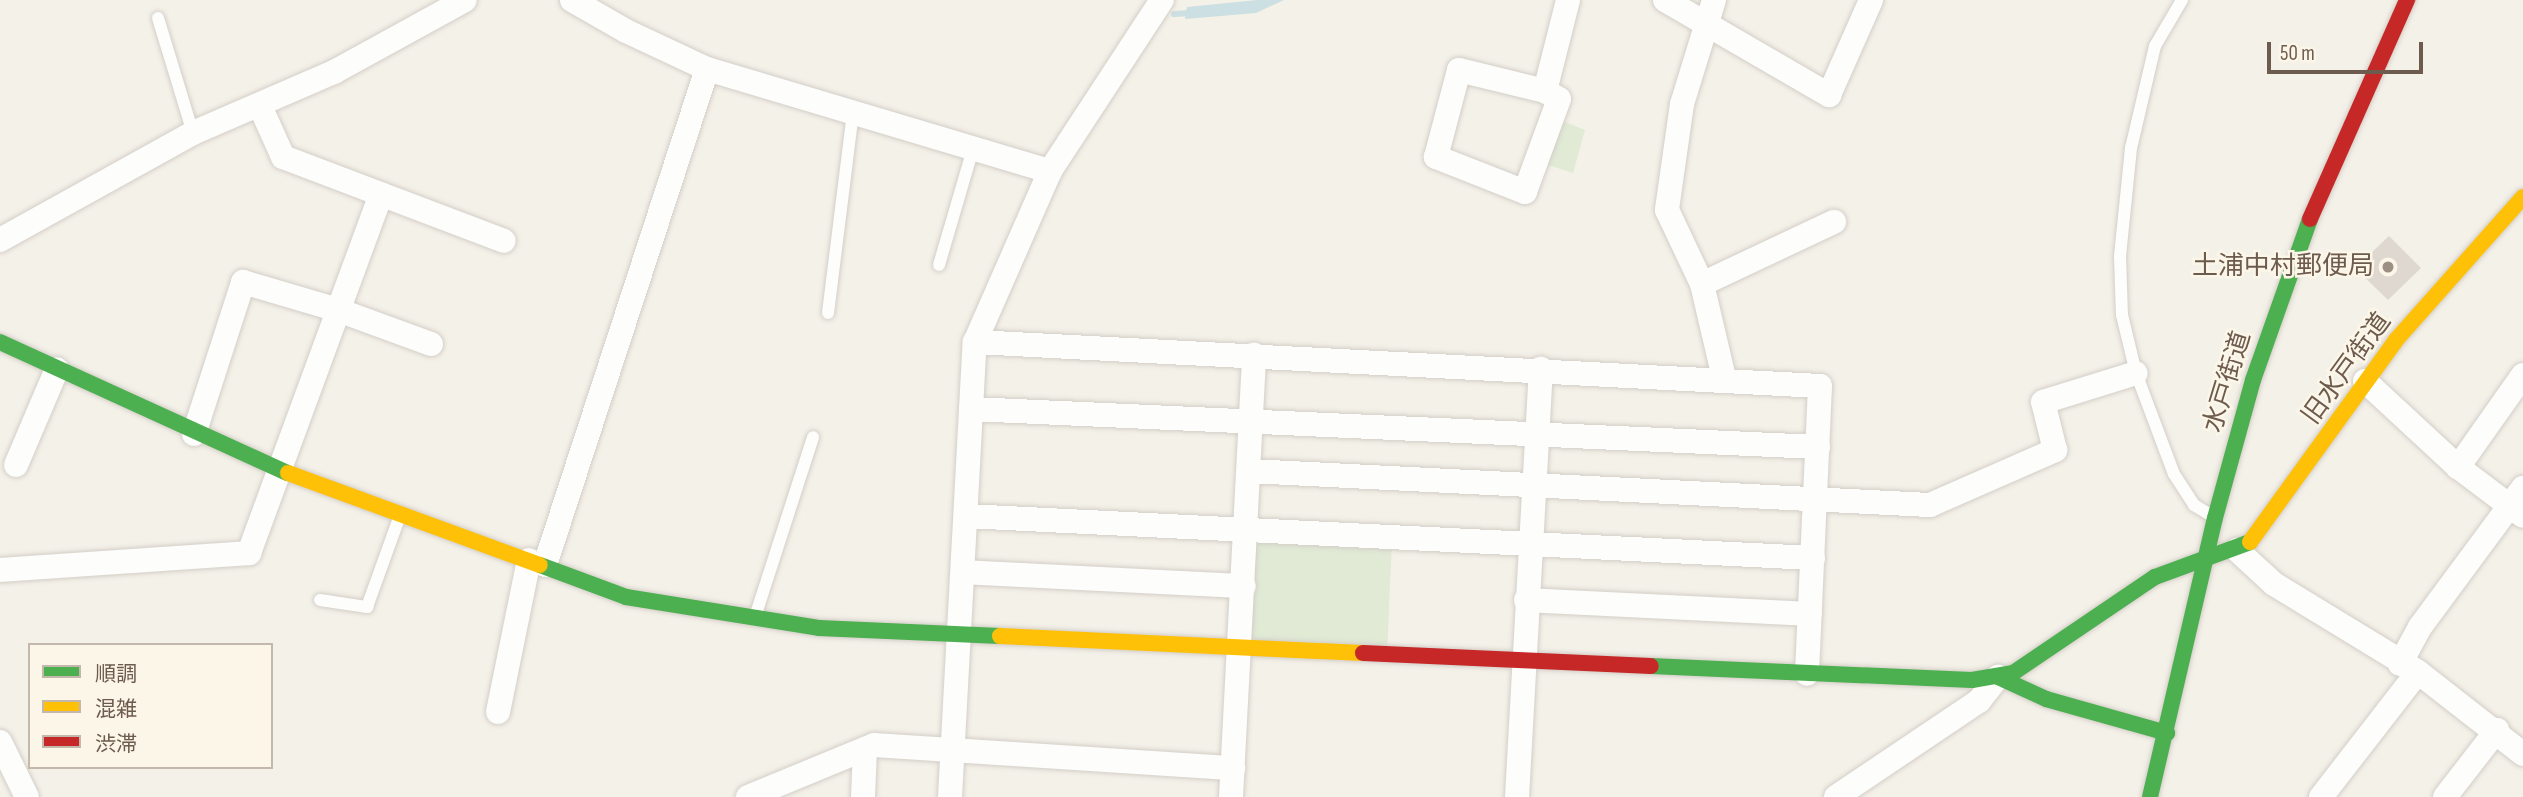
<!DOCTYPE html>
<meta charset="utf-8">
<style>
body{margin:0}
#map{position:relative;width:2523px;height:797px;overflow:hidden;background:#f4f1e9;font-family:"Sofia Sans Condensed","Noto Sans JP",sans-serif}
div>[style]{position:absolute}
.green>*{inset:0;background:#e0ead5}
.water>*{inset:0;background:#ccdfe2}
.stream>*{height:6px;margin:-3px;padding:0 3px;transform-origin:3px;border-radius:3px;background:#ccdfe2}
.building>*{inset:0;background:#dfd8d0}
.roads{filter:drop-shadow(0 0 2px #d3cec7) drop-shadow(0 0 2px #d3cec7)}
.lane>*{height:12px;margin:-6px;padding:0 6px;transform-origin:6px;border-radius:6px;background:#fdfdfc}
.street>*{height:24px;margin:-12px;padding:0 12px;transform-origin:12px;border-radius:12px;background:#fdfdfc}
.fast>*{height:16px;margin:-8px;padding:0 8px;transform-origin:8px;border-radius:8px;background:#4caf50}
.slow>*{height:16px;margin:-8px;padding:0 8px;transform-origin:8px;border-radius:8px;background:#ffc107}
.jam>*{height:16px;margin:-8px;padding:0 8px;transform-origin:8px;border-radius:8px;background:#c62828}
.dots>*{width:19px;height:19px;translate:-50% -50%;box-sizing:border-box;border:4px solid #fcf6e9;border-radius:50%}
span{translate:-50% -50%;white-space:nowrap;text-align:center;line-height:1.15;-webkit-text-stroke:5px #fcf6e9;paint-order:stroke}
.poi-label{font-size:26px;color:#6d5b4d}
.right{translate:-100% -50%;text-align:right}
.street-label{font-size:26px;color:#6d5b4d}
.legend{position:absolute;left:28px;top:643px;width:245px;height:126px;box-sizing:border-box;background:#fcf6e9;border:2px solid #c3b8ab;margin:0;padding:9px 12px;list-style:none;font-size:21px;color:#6d5b4d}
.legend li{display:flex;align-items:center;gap:14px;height:35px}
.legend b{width:35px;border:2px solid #c3b8ab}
.scale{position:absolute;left:2267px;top:42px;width:156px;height:32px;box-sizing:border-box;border:4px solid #6d5b4d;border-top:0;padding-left:9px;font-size:21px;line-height:24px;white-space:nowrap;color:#6d5b4d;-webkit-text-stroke:5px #fcf6e9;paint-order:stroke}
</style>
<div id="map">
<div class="green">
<i style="clip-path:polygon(1555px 118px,1585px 130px,1573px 173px,1539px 162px)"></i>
<i style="clip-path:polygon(1250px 535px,1392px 541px,1387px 652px,1246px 646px)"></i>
</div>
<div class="water">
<i style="clip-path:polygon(1257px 0,1284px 0,1256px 13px,1185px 19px,1187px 7px)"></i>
</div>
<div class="stream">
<i style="left:1174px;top:14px;width:18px;rotate:-3deg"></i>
</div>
<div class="building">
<i style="clip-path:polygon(2389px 236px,2421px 268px,2388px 300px,2355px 268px)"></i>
</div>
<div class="roads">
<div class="lane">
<i style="left:2182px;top:0;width:53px;rotate:120.4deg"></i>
<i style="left:2155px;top:46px;width:105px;rotate:103.2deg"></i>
<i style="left:2131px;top:148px;width:109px;rotate:95.8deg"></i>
<i style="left:2120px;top:256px;width:59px;rotate:88.1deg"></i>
<i style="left:2122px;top:315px;width:60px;rotate:76.4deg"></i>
<i style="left:2136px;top:373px;width:108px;rotate:69.4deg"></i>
<i style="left:2174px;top:474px;width:37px;rotate:57deg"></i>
<i style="left:2194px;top:505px;width:21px;rotate:31deg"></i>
<i style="left:158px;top:18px;width:120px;rotate:73.1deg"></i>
<i style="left:939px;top:265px;width:121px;rotate:-73.7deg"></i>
<i style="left:828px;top:313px;width:202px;rotate:-82.9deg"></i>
<i style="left:320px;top:600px;width:48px;rotate:8.5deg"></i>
<i style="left:367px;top:607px;width:95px;rotate:-70.2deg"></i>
<i style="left:755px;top:617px;width:189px;rotate:-72.1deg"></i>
</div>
<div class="street">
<i style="left:572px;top:0;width:62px;rotate:29.9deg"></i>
<i style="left:626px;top:31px;width:89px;rotate:25.1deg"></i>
<i style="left:707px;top:69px;width:358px;rotate:16.6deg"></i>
<i style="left:1665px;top:0;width:190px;rotate:30.1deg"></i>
<i style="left:1829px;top:95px;width:104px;rotate:-66.1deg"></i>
<i style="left:1714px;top:0;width:109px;rotate:107.1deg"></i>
<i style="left:1682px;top:104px;width:107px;rotate:98.1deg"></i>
<i style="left:1667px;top:210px;width:82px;rotate:64.7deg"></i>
<i style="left:1702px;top:284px;width:97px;rotate:76.8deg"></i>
<i style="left:1459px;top:70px;width:89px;rotate:13.7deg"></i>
<i style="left:1545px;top:91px;width:16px;rotate:30deg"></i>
<i style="left:1559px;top:99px;width:99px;rotate:110.1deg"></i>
<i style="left:1525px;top:192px;width:96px;rotate:-158.5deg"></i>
<i style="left:1436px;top:157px;width:90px;rotate:-75.2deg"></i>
<i style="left:1545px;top:91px;width:94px;rotate:-75.8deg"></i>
<i style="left:260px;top:106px;width:56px;rotate:65.7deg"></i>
<i style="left:283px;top:157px;width:236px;rotate:20.8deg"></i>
<i style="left:0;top:240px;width:221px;rotate:-29deg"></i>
<i style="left:193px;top:133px;width:154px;rotate:-23.4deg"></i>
<i style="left:334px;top:72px;width:149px;rotate:-28.8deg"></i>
<i style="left:1702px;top:284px;width:146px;rotate:-25.2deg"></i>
<i style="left:975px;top:342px;width:846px;rotate:2.98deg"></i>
<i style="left:1820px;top:386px;width:288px;rotate:92.6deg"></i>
<i style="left:2523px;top:375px;width:113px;rotate:125.2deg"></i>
<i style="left:2458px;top:467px;width:81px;rotate:37deg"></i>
<i style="left:2365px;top:381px;width:127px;rotate:42.8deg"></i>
<i style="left:971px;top:409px;width:848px;rotate:2.57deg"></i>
<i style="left:194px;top:434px;width:160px;rotate:-72.1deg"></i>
<i style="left:243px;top:282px;width:99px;rotate:16.4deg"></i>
<i style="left:338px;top:310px;width:99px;rotate:20.1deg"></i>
<i style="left:16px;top:465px;width:104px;rotate:-66.9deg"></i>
<i style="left:1249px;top:471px;width:682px;rotate:2.86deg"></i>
<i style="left:1930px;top:505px;width:137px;rotate:-23.7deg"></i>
<i style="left:2055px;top:450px;width:49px;rotate:-104deg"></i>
<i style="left:2043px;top:402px;width:97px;rotate:-17.3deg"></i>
<i style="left:966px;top:516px;width:848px;rotate:2.84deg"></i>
<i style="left:2237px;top:550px;width:50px;rotate:42.6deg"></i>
<i style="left:2274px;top:584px;width:169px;rotate:31.4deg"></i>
<i style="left:2418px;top:672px;width:133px;rotate:38deg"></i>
<i style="left:545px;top:565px;width:522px;rotate:-71.91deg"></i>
<i style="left:0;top:570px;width:250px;rotate:-3.9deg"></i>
<i style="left:249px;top:553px;width:382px;rotate:-69.8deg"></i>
<i style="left:963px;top:572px;width:281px;rotate:2.9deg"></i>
<i style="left:1526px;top:600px;width:284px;rotate:2.8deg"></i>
<i style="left:2400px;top:664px;width:42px;rotate:-61.6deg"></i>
<i style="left:2420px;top:627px;width:173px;rotate:-53.5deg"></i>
<i style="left:498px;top:712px;width:155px;rotate:-78.5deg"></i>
<i style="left:0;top:742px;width:61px;rotate:63.9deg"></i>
<i style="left:748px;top:797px;width:136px;rotate:-22.4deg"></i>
<i style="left:874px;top:745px;width:360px;rotate:3.7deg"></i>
<i style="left:863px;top:797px;width:48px;rotate:-87.6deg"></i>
<i style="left:950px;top:797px;width:456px;rotate:-86.9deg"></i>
<i style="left:975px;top:342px;width:187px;rotate:-66.3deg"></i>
<i style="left:1050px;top:171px;width:204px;rotate:-56.8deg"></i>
<i style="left:1231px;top:797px;width:443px;rotate:-87deg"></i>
<i style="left:1517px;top:797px;width:429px;rotate:-86.8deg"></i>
<i style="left:1836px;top:797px;width:172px;rotate:-33.9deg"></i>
<i style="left:1979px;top:701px;width:31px;rotate:-52deg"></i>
<i style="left:2321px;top:797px;width:158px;rotate:-52.2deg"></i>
<i style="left:2445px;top:797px;width:85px;rotate:-52.2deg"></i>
</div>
<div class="fast">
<i style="left:0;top:342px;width:316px;rotate:24.5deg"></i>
<i style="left:540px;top:565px;width:92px;rotate:20.4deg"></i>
<i style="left:626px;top:597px;width:195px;rotate:9.1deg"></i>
<i style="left:819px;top:628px;width:181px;rotate:2.5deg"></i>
<i style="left:1651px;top:666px;width:321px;rotate:2.5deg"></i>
<i style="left:1972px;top:680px;width:42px;rotate:-9.7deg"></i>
<i style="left:2013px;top:673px;width:171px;rotate:-34.1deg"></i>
<i style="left:2155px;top:577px;width:101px;rotate:-20.2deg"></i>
<i style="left:1998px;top:677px;width:53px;rotate:24.6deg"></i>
<i style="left:2046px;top:699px;width:126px;rotate:15.7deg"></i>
<i style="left:2150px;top:797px;width:286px;rotate:-76.9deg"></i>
<i style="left:2215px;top:518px;width:143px;rotate:-74.6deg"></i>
<i style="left:2253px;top:380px;width:171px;rotate:-70.5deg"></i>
</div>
<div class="slow">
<i style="left:288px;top:473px;width:268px;rotate:20.1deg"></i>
<i style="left:2250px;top:542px;width:249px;rotate:-54.1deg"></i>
<i style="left:2396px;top:340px;width:191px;rotate:-48.4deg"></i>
<i style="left:1000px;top:636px;width:363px;rotate:2.7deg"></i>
</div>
<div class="jam">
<i style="left:2310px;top:219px;width:240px;rotate:-66.1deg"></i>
<i style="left:1363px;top:653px;width:288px;rotate:2.6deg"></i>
</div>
</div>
<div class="dots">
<i style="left:2388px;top:267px;background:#9c9084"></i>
</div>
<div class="poi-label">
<span class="right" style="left:2374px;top:267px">土浦中村郵便局</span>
</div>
<div class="street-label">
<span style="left:2347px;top:369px;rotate:-54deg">旧水戸街道</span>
<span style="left:2228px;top:382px;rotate:-73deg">水戸街道</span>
</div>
<ul class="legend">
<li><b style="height:9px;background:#4caf50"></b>順調</li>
<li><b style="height:9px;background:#ffc107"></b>混雑</li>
<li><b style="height:9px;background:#c62828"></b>渋滞</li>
</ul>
<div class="scale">50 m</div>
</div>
